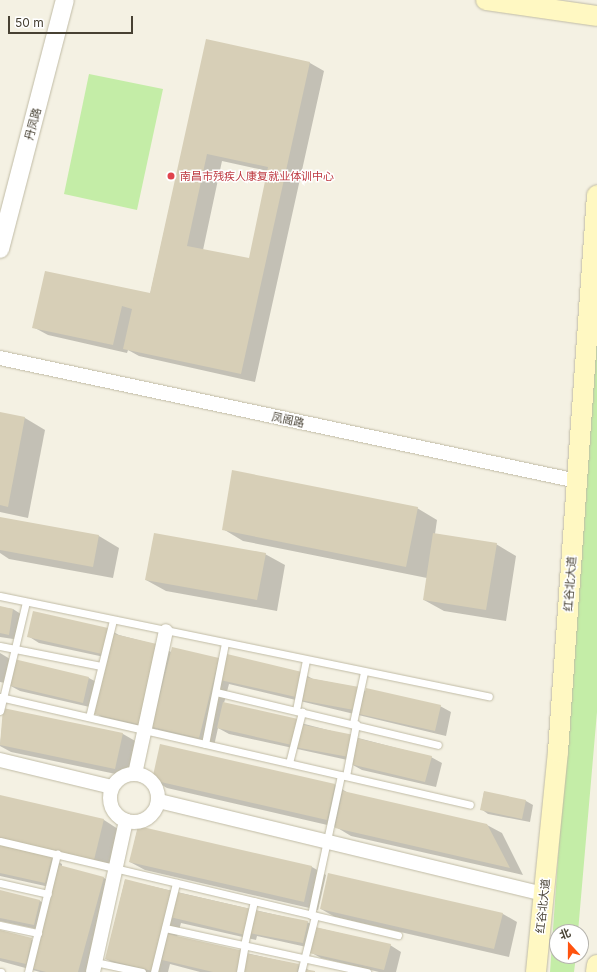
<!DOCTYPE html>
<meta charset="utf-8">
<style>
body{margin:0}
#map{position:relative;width:597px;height:972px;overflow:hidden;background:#f4f1e3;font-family:Inter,"Noto Sans SC",sans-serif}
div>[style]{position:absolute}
.green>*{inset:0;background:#c4eda7}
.shadow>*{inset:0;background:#0003}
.building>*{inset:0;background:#d7cfb7}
.roads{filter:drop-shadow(0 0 1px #c0bba5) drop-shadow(0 0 1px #c0bba5)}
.service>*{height:7px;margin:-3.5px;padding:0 3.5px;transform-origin:3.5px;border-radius:3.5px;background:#fff}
.minor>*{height:14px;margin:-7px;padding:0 7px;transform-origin:7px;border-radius:7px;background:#fff}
.minor>.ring{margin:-7px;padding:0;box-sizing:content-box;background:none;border:14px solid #fff;border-radius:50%}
.tertiary>*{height:18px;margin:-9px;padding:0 9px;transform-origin:9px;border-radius:9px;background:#fff}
.secondary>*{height:20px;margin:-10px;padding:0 10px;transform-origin:10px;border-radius:10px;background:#fff8c2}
.dots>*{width:11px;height:11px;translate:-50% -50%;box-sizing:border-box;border:2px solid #fff;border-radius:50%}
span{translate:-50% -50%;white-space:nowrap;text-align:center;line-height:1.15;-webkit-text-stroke:3px #fff;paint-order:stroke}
.street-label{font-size:11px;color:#474133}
.health-label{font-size:11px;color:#be3a42}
.left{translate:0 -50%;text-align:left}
.north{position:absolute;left:549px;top:924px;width:40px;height:40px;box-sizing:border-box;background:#fff;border:1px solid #b5b3ad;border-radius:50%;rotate:339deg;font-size:11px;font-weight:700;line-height:16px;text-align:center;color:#474133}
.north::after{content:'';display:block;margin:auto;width:14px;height:18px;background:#ff530f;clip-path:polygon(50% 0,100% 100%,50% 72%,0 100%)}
.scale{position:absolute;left:8px;top:16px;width:125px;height:18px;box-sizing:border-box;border:2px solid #474133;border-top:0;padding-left:5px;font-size:12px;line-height:14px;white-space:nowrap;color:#474133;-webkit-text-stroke:3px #fff;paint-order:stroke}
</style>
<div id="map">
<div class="green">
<i style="clip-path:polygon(89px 74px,163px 89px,137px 210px,64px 194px)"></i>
<i style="clip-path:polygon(597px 302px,597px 712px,578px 932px,557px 932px,557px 956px,576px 956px,574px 972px,550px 972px)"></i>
</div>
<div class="shadow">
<i style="clip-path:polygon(evenodd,207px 40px,310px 63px,324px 71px,255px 382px,139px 356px,128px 350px,127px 353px,48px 335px,33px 327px,150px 295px,207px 40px,222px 161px,268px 171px,250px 259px,203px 250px,222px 161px)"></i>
<i style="clip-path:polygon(0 413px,25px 418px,45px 430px,28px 518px,0 512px)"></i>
<i style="clip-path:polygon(417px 508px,437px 520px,435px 534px,496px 544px,516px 556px,506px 621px,444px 611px,424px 600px,427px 578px,243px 541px,223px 529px)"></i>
<i style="clip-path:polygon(0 518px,99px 536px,119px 548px,113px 578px,9px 559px,0 553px)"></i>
<i style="clip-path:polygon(265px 554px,285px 565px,277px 611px,166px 591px,146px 580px)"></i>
<i style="clip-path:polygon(0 607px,13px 609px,24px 616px,20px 640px,0 637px)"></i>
<i style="clip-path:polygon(108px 629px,119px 635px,161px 646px,171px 652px,219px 659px,226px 663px,302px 673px,313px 679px,359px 688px,366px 692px,440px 706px,451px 712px,446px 736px,229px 684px,224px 703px,431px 757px,442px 763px,436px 787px,362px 770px,351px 764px,352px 761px,229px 734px,218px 728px,214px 746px,167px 735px,157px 729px,156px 733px,110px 722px,95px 713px,109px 658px,39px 643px,28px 636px)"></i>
<i style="clip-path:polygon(0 653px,10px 659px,5px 683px,0 682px)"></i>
<i style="clip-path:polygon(89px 678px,100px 684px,94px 708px,20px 691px,9px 685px)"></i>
<i style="clip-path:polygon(4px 709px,123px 734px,137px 742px,130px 777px,11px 752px,0 746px)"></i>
<i style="clip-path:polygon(153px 780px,335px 785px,350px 794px,487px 825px,502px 833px,523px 875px,351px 836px,336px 827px,167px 788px)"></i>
<i style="clip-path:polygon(484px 792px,526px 801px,533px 805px,530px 822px,488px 814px,481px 809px)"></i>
<i style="clip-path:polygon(0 796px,104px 820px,118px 829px,109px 868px,0 842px)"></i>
<i style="clip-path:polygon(138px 827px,312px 867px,326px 875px,318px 910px,145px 870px,130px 862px)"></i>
<i style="clip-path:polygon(0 846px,51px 858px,62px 864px,62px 867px,104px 878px,118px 887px,95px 972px,40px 972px,0 961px,0 931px,39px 942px,42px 930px,0 921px,0 891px,40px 901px,49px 906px,54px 888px,0 876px)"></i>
<i style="clip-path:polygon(125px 880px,307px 922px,318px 928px,390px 945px,401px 952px,396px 972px,379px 972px,321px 958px,310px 952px,311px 948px,257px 936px,256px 940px,181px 923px,177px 937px,298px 965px,313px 972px,200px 972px,170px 964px,168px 972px,140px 972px,121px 967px,106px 959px)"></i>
<i style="clip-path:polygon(321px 909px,503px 914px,517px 922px,509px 957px,335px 917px)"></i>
</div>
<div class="building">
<i style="clip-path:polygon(evenodd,206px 39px,310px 62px,241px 374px,123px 349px,132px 309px,122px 306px,113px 345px,32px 328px,45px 271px,150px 293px,206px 39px,207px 154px,268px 167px,249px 258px,187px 246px,207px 154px)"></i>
<i style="clip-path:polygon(0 412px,25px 417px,8px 507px,0 505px)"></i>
<i style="clip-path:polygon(232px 470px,418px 507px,406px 567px,222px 530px)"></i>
<i style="clip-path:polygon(0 517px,99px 535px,93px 567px,0 550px)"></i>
<i style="clip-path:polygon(154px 533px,266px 553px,257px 600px,145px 580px)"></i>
<i style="clip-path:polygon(433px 533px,497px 543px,486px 610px,423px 600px)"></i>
<i style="clip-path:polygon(0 606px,13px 609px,9px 635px,0 633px)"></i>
<i style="clip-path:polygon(33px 611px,108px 628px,102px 654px,27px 637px)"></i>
<i style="clip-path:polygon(114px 634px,161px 645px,142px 725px,94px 714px)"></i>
<i style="clip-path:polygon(172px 647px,219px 658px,199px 738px,152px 727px)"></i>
<i style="clip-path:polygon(227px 654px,302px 672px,296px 697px,220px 680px)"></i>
<i style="clip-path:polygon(14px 659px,89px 677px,83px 703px,7px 685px)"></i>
<i style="clip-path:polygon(304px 677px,359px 687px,354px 710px,300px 700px)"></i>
<i style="clip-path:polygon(366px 688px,441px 705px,435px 731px,359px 714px)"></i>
<i style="clip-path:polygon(223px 702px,298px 719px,292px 745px,217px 728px)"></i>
<i style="clip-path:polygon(3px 708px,123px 733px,115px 769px,0 745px)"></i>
<i style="clip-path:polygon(299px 724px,354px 735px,349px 757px,294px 747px)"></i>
<i style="clip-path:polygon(356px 738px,432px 756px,425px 782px,350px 764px)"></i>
<i style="clip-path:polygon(160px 744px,335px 784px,327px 820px,152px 780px)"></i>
<i style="clip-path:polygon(343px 791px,487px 824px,510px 868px,335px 828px)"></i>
<i style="clip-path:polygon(484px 791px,526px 800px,522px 819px,480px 810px)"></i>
<i style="clip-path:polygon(0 795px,104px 819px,94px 860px,0 838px)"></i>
<i style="clip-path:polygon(138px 826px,312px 866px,304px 902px,129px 862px)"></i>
<i style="clip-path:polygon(0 845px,52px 857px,45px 883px,0 873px)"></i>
<i style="clip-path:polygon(59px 865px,104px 877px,78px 972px,46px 972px,31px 968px)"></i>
<i style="clip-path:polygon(328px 873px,503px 913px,494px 949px,320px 909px)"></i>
<i style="clip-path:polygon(125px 879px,172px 891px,152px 971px,105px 959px)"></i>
<i style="clip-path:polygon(0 890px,40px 900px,34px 925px,0 918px)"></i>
<i style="clip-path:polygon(176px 892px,251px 909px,245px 935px,170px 917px)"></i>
<i style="clip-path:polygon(253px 910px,308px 921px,303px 943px,249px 933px)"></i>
<i style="clip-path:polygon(315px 927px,391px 944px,384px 970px,309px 953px)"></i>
<i style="clip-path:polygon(0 930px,32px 938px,26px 964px,0 958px)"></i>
<i style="clip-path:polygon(168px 934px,244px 951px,239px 972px,213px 972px,162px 960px)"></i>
<i style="clip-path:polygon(244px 953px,299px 964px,297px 972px,240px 972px)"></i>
<i style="clip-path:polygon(304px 969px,315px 971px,315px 972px,303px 972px)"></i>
</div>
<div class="roads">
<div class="service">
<i style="left:0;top:596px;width:499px;rotate:11.6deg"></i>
<i style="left:0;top:646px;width:103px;rotate:11.2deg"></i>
<i style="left:216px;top:692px;width:228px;rotate:13.4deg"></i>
<i style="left:0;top:697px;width:482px;rotate:12.9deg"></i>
<i style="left:296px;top:710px;width:51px;rotate:-78.7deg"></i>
<i style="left:0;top:711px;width:112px;rotate:-76.6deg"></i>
<i style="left:89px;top:717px;width:100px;rotate:-76.1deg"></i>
<i style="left:353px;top:723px;width:52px;rotate:-77.8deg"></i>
<i style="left:205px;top:744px;width:103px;rotate:-78.8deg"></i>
<i style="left:289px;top:763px;width:53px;rotate:-75.7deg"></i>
<i style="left:346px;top:776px;width:53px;rotate:-79.1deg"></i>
<i style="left:0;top:841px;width:409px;rotate:13.3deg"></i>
<i style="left:0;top:883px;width:49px;rotate:12.9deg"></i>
<i style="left:311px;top:915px;width:143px;rotate:-77.9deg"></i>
<i style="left:0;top:925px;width:39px;rotate:12deg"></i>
<i style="left:165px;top:928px;width:207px;rotate:12.3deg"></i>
<i style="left:244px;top:945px;width:45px;rotate:-77.2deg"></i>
<i style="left:95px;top:962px;width:48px;rotate:12deg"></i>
<i style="left:0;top:972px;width:1px"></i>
<i style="left:28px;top:972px;width:122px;rotate:-76.2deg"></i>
<i style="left:154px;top:972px;width:92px;rotate:-76.1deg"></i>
<i style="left:240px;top:972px;width:27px;rotate:-80deg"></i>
<i style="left:301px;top:972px;width:58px;rotate:-76deg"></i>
</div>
<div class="minor">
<i style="left:0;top:358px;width:590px;rotate:12.03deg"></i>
<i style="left:0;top:760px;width:115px;rotate:13.6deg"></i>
<i class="ring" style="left:110px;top:774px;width:34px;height:34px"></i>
<i style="left:135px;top:774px;width:146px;rotate:-77.8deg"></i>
<i style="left:159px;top:801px;width:396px;rotate:13.6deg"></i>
<i style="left:93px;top:972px;width:155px;rotate:-77.7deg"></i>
</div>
<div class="tertiary">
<i style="left:0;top:249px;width:257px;rotate:-75.4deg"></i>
</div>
<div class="secondary">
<i style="left:486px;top:0;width:112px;rotate:8.2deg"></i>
<i style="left:536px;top:972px;width:221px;rotate:-84.3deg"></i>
<i style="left:558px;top:752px;width:558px;rotate:-85.99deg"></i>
<i style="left:596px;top:972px;width:7px;rotate:-82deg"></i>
</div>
</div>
<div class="dots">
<i style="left:171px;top:176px;background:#e0444e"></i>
</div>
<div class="street-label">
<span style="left:33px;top:124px;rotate:-75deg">丹凤路</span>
<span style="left:288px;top:420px;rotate:12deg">凤阁路</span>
<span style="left:570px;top:584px;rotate:-86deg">红谷北大道</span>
<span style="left:543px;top:906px;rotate:-84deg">红谷北大道</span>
</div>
<div class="health-label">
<span class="left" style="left:180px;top:176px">南昌市残疾人康复就业体训中心</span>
</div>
<div class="north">北</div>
<div class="scale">50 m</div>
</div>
